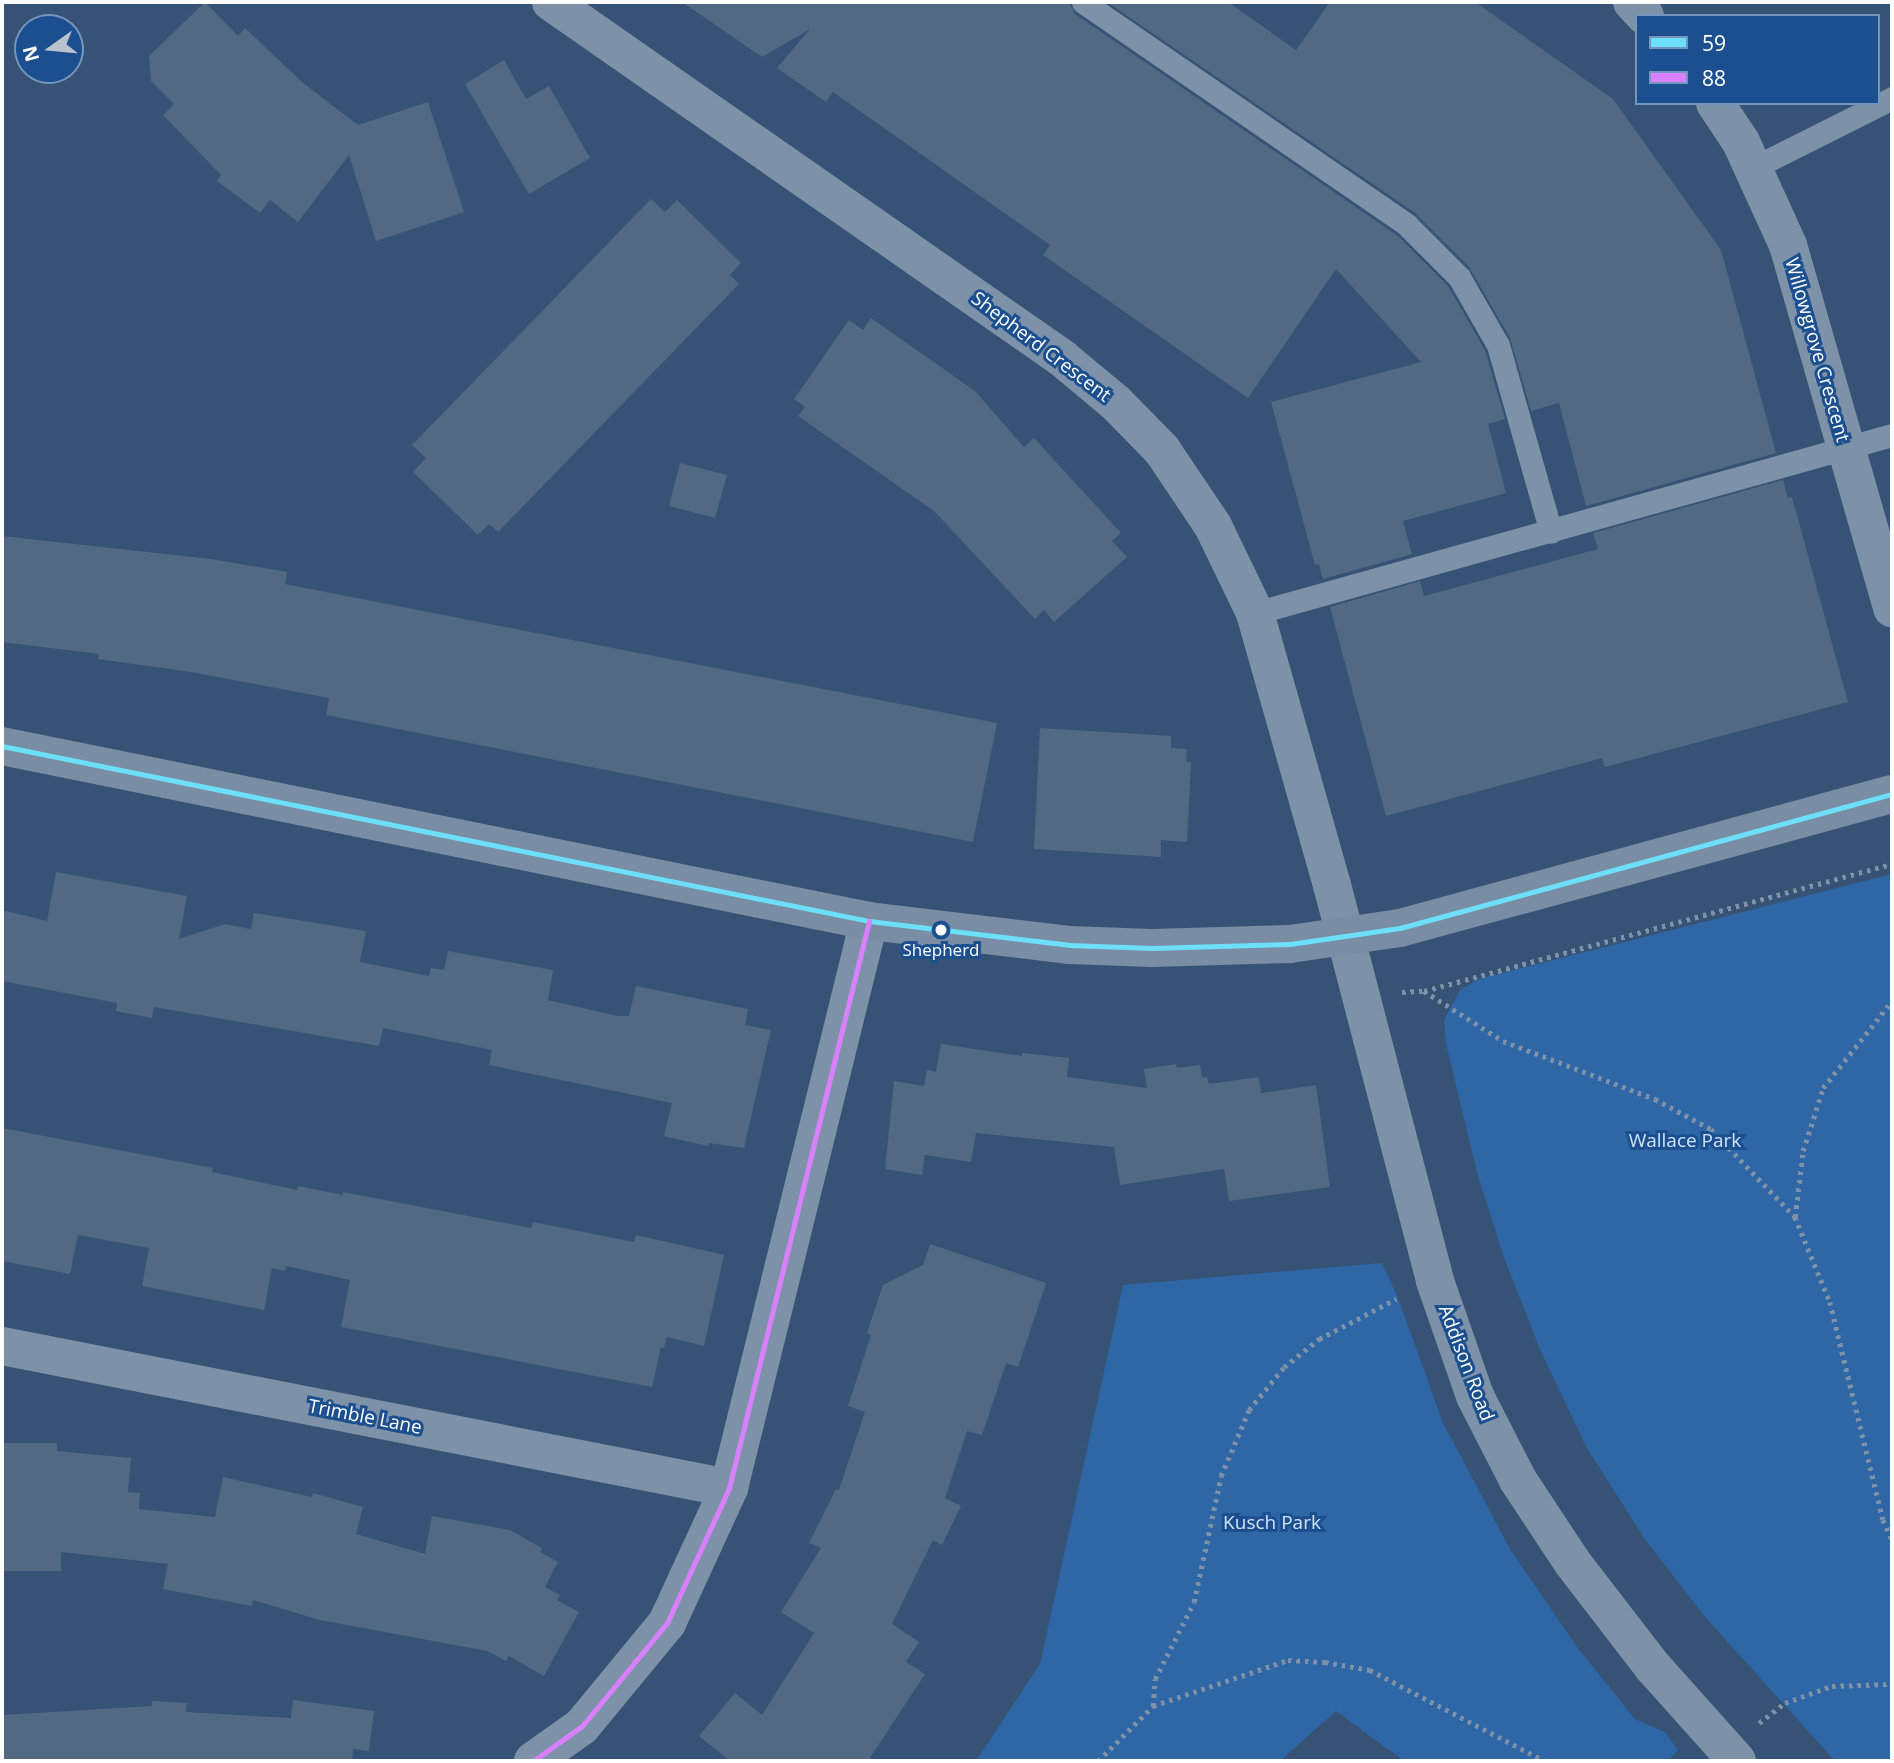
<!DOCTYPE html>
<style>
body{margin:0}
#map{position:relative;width:1894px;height:1763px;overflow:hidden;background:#365274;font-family:"Open Sans",sans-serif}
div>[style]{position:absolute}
.green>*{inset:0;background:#2f66a5}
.building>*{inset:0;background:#526984}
.path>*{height:4.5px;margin-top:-2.25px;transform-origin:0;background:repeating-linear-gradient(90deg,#7d92a8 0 3.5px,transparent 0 8.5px)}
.lane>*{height:23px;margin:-11.5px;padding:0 11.5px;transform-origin:11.5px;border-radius:11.5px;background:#7d92a8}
.street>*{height:38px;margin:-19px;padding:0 19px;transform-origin:19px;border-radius:19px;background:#7d92a8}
.secondary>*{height:38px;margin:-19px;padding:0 19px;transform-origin:19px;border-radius:19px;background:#798da4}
.bus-1>*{height:5px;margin:-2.5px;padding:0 2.5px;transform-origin:2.5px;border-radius:2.5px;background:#6ddff8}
.bus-2>*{height:5px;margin:-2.5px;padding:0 2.5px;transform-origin:2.5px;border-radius:2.5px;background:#d880ff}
.dots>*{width:19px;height:19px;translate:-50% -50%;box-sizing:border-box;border:4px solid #1b4f8f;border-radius:50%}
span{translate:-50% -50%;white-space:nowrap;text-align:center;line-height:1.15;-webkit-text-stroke:6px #1b4f8f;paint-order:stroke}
.bus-label{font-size:17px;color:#fff}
.street-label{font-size:19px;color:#fff}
.park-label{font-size:19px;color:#cfe3fa}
.frame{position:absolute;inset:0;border:4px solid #fff;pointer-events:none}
.legend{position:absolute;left:1635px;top:14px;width:245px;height:91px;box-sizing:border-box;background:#1b4f8f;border:2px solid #7695bc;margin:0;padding:9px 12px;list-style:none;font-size:21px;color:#fff}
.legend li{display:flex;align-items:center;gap:14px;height:35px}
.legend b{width:35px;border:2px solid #7695bc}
.north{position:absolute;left:14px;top:14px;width:70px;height:70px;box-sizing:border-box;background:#1b4f8f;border:2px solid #7695bc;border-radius:50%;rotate:255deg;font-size:19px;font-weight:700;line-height:28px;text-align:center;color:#fff}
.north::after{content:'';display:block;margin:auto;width:24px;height:32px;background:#b9c2ce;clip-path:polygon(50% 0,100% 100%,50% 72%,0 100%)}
</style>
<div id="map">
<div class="green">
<i style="clip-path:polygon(1892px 874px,1892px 1761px,1835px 1761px,1705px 1617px,1644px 1538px,1587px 1448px,1541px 1352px,1504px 1258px,1478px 1176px,1446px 1044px,1444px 1020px,1460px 990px,1479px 979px)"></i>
<i style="clip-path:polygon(1382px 1263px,1398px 1298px,1443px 1423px,1510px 1549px,1577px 1647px,1635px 1719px,1665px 1732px,1678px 1750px,1668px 1761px,1404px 1761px,1336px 1711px,1280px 1761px,976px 1761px,1040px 1664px,1123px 1285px)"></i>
</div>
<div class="building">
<i style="clip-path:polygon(205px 2px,238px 36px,245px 28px,303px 83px,358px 125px,428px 102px,464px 212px,376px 241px,349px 155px,298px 222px,270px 200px,260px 213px,217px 181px,221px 175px,163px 115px,174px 104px,151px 81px,149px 56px)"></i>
<i style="clip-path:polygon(682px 2px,1069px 2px,1075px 14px,1398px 236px,1448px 286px,1485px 350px,1505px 419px,1488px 424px,1506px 493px,1403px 521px,1412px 554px,1323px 579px,1319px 564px,1315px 565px,1271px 402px,1421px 362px,1336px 269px,1248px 398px,1043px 255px,1050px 245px,976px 193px,833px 92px,826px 102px,777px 68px,810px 29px,762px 57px)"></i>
<i style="clip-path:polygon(1107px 2px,1228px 2px,1296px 50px,1330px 2px,1475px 2px,1613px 99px,1721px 250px,1776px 453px,1586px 506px,1559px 403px,1531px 411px,1510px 338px,1469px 267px,1415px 213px)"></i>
<i style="clip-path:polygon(504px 60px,526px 99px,549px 86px,590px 158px,529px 194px,465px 84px)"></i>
<i style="clip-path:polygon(651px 199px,665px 212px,677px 200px,741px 263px,730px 275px,739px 284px,498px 532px,489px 524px,478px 535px,413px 472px,426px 458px,412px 445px)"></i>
<i style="clip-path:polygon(871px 318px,975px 391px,1024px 447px,1034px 438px,1121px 533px,1112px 541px,1127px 557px,1054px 622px,1044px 610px,1035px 619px,934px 511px,798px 416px,805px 407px,794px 399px,849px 320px,863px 330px)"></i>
<i style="clip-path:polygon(680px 463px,727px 475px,715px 518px,669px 506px)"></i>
<i style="clip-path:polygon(1783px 480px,1788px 498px,1792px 497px,1848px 702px,1605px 767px,1602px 758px,1386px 816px,1330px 607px,1420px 581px,1424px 596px,1598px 549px,1593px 533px)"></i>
<i style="clip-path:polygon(2px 536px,211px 559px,287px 572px,285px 584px,997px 723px,973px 842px,326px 715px,329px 698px,191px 672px,98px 659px,99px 654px,2px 642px)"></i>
<i style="clip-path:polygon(1040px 728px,1171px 736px,1171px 748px,1187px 749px,1186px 762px,1191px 762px,1187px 842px,1161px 840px,1161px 857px,1034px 849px)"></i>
<i style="clip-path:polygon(56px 872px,187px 896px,179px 939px,225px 924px,251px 929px,254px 913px,366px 931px,360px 962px,429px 976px,431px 968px,444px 970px,448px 951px,553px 970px,548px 1000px,617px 1016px,629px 1016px,636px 986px,748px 1009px,745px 1025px,771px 1030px,744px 1148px,709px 1143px,708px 1146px,664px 1136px,672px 1103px,489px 1065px,492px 1050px,383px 1028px,379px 1046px,154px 1007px,152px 1018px,116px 1011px,117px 1003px,2px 981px,2px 910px,47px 921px)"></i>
<i style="clip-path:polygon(941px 1044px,1022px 1056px,1022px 1053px,1069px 1058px,1067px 1077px,1147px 1088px,1144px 1069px,1176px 1064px,1177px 1068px,1200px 1065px,1202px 1078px,1207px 1077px,1209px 1084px,1259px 1077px,1261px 1093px,1316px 1085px,1330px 1187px,1229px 1201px,1224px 1169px,1120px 1185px,1114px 1147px,976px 1133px,971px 1162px,925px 1155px,922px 1175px,885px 1169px,894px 1081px,924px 1086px,927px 1070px,936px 1072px)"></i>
<i style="clip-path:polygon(2px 1128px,213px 1168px,212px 1172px,297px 1190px,298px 1186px,343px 1195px,343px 1192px,531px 1228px,533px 1222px,634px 1242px,636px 1235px,724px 1255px,704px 1346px,667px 1337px,664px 1348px,661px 1347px,652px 1387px,341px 1327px,350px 1280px,286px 1266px,285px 1271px,272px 1268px,264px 1310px,142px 1286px,149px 1248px,78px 1235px,70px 1274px,2px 1261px)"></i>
<i style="clip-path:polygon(930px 1244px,1046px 1283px,1018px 1367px,1006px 1363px,982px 1435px,967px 1431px,945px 1498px,961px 1506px,942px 1545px,933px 1540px,892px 1624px,919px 1642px,906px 1662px,925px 1674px,868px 1761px,730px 1761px,699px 1736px,735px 1693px,762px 1715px,814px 1633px,781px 1612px,821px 1548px,809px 1543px,836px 1489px,839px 1490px,865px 1412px,848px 1406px,871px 1335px,867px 1333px,883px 1285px,923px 1265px)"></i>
<i style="clip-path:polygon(4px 1443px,57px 1443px,57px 1451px,131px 1458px,128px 1492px,140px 1493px,139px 1509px,215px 1517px,223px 1477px,312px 1497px,313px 1493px,363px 1507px,356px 1534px,425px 1554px,432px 1516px,510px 1530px,542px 1548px,540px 1552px,558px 1562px,545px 1587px,560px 1595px,557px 1600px,579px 1612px,544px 1676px,509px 1656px,506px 1661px,487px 1651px,320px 1620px,253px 1600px,252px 1606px,163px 1589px,168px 1564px,61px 1552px,61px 1571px,2px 1571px)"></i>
<i style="clip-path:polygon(293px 1700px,374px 1711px,369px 1751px,353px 1749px,352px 1761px,2px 1761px,2px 1715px,152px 1706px,152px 1701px,187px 1703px,186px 1712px,291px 1718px)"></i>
</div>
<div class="path">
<i style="left:1424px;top:991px;width:485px;rotate:-15.2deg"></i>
<i style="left:1402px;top:992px;width:22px;rotate:-3deg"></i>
<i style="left:1424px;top:991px;width:93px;rotate:32.3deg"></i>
<i style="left:1503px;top:1041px;width:163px;rotate:20.9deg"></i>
<i style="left:1655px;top:1099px;width:64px;rotate:28.2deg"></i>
<i style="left:1711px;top:1129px;width:122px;rotate:46.3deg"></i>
<i style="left:1795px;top:1217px;width:92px;rotate:67.6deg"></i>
<i style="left:1830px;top:1302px;width:224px;rotate:76.3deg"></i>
<i style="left:1883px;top:1520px;width:21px;rotate:65deg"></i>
<i style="left:1795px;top:1217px;width:66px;rotate:-83.1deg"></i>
<i style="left:1803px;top:1151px;width:66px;rotate:-72.4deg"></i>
<i style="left:1823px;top:1088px;width:111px;rotate:-51.6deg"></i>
<i style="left:1153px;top:1706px;width:27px;rotate:-86deg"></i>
<i style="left:1155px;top:1679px;width:86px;rotate:-63.1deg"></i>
<i style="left:1194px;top:1602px;width:129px;rotate:-77.9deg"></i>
<i style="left:1221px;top:1476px;width:72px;rotate:-67deg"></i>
<i style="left:1249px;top:1410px;width:55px;rotate:-50.9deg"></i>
<i style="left:1284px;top:1367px;width:45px;rotate:-38.7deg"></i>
<i style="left:1319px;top:1339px;width:87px;rotate:-27.5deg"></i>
<i style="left:1759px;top:1723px;width:33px;rotate:-38deg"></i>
<i style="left:1785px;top:1703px;width:50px;rotate:-19.9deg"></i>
<i style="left:1832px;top:1686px;width:60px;rotate:-1.9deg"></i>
<i style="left:1098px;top:1761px;width:78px;rotate:-45deg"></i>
<i style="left:1153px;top:1706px;width:143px;rotate:-18.8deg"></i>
<i style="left:1288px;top:1660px;width:37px;rotate:3deg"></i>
<i style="left:1325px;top:1662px;width:46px;rotate:10.1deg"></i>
<i style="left:1370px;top:1670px;width:197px;rotate:27.5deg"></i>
</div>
<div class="lane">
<i style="left:1083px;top:2px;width:393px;rotate:34.5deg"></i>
<i style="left:1407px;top:225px;width:74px;rotate:45deg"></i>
<i style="left:1459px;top:277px;width:78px;rotate:60.2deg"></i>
<i style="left:1498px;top:345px;width:194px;rotate:74.2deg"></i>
<i style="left:1753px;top:168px;width:156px;rotate:-26.7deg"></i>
<i style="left:1255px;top:613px;width:661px;rotate:-15.61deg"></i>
</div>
<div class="street">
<i style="left:551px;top:2px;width:623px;rotate:34.86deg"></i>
<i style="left:1062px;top:358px;width:70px;rotate:39.8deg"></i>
<i style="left:1116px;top:403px;width:66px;rotate:45.6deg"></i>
<i style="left:1162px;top:450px;width:92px;rotate:56.1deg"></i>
<i style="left:1213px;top:526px;width:97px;rotate:64.2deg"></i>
<i style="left:1255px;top:613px;width:283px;rotate:74.2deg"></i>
<i style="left:1332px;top:885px;width:409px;rotate:75.4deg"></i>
<i style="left:1435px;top:1281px;width:122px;rotate:70.8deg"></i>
<i style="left:1475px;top:1396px;width:94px;rotate:62.9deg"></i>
<i style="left:1518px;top:1480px;width:98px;rotate:56.6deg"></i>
<i style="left:1572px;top:1562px;width:133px;rotate:52.4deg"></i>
<i style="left:1653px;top:1667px;width:126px;rotate:48.2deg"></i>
<i style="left:1632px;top:2px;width:19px;rotate:47deg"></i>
<i style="left:1715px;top:103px;width:47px;rotate:56.3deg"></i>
<i style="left:1741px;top:142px;width:113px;rotate:65.5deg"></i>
<i style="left:1788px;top:245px;width:378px;rotate:74deg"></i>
<i style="left:2px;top:1346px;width:741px;rotate:11.05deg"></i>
<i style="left:533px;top:1761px;width:60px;rotate:-35.5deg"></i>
<i style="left:582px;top:1726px;width:134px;rotate:-50.5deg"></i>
<i style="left:667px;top:1623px;width:149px;rotate:-65.3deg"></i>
<i style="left:729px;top:1488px;width:584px;rotate:-76.13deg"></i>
</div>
<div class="secondary">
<i style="left:2px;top:746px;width:884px;rotate:11.41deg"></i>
<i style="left:869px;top:921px;width:201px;rotate:6.8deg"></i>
<i style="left:1069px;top:945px;width:83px;rotate:2.1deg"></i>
<i style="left:1152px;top:948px;width:138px;rotate:-1.7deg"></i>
<i style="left:1290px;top:944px;width:111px;rotate:-8.3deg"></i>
<i style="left:1400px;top:928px;width:510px;rotate:-15.24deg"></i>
</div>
<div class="bus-1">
<i style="left:2px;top:746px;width:884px;rotate:11.41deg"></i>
<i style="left:869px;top:921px;width:201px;rotate:6.8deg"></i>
<i style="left:1069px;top:945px;width:83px;rotate:2.1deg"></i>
<i style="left:1152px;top:948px;width:138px;rotate:-1.7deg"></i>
<i style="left:1290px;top:944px;width:111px;rotate:-8.3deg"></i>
<i style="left:1400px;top:928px;width:510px;rotate:-15.24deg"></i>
</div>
<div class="bus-2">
<i style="left:533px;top:1761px;width:60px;rotate:-35.5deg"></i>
<i style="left:582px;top:1726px;width:134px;rotate:-50.5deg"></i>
<i style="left:667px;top:1623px;width:149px;rotate:-65.3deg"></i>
<i style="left:729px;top:1488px;width:584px;rotate:-76.13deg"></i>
</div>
<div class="dots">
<i style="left:941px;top:930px;background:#fff"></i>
</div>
<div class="bus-label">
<span style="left:941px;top:950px">Shepherd</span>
</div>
<div class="street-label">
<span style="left:1041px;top:347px;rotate:37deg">Shepherd Crescent</span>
<span style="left:1817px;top:350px;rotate:74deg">Willowgrove Crescent</span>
<span style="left:1466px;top:1363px;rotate:69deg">Addison Road</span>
<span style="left:365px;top:1417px;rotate:11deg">Trimble Lane</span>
</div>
<div class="park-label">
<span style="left:1685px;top:1141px">Wallace Park</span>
<span style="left:1272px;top:1523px">Kusch Park</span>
</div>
<div class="frame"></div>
<ul class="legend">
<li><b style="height:9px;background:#6ddff8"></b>59</li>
<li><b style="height:9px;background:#d880ff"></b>88</li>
</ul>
<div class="north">N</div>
</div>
